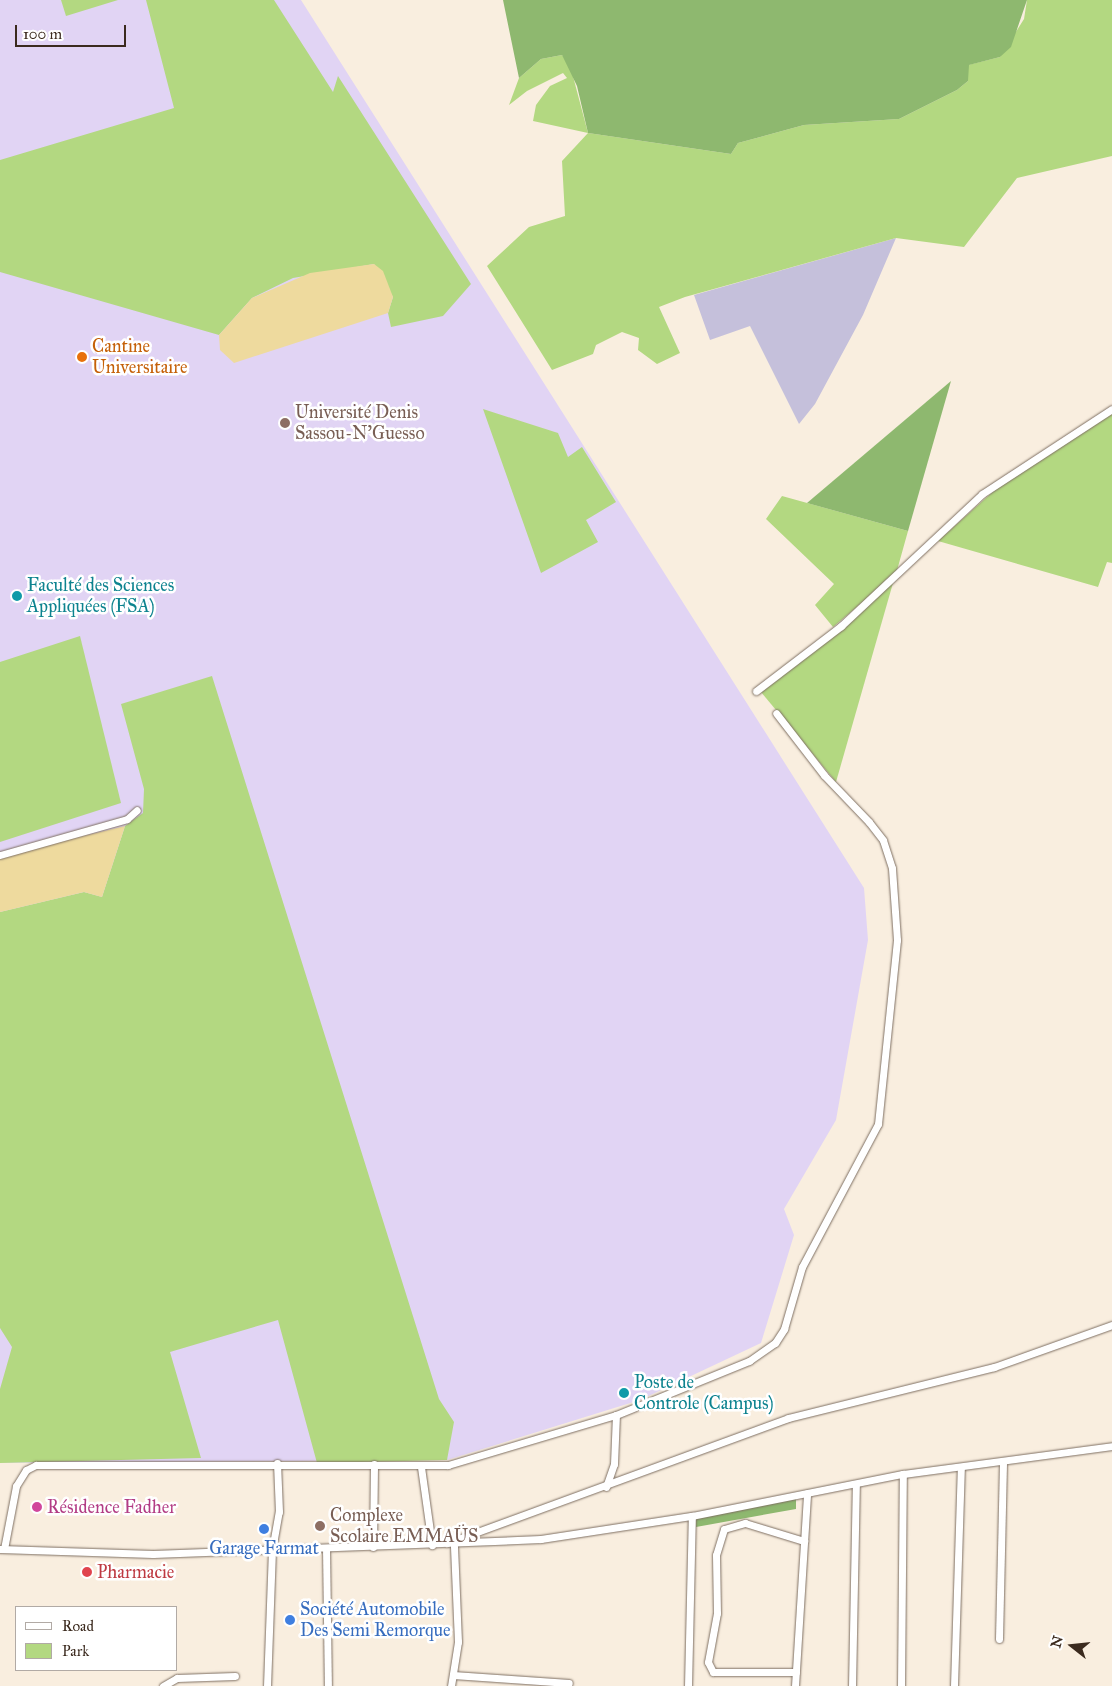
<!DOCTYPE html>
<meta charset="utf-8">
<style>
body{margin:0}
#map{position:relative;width:1112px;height:1686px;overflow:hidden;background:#f9eedf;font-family:"IM FELL Great Primer",serif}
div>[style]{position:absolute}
.built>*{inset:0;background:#e1d4f4}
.industrial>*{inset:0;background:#c5c0db}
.green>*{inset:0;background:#b3d881}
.forest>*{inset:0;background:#8eb86f}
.sand>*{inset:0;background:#eeda9e}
.roads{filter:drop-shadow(0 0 1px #7e6f62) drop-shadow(0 0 1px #7e6f62)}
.street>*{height:7px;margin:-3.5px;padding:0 3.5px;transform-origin:3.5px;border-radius:3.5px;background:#fff}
.dots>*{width:14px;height:14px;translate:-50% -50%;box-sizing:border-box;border:2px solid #fff;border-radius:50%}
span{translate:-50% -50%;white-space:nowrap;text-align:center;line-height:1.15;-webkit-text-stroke:5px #fff;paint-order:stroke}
.food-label{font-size:18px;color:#c56008}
.left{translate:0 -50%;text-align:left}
.education-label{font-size:18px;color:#785e54}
.culture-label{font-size:18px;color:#0d838f}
.hotel-label{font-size:18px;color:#b23c85}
.shop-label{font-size:18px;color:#366cbe}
.health-label{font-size:18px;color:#be3a42}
.legend{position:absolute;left:15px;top:1606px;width:162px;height:65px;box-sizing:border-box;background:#fff;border:1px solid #b1aaa5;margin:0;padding:6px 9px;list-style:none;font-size:15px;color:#3b2a1e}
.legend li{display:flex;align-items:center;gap:10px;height:25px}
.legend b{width:25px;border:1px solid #b1aaa5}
.north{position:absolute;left:1047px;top:1621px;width:50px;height:50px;-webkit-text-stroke:4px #fff;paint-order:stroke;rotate:286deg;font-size:14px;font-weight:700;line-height:20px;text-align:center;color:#3b2a1e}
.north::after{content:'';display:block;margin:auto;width:18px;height:22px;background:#3b2a1e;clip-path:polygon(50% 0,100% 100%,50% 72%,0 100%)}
.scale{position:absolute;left:15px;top:25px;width:111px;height:22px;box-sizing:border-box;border:2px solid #3b2a1e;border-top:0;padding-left:6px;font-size:15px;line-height:18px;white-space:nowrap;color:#3b2a1e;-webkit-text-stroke:4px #fff;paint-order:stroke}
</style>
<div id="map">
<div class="built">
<i style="clip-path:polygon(0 0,301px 0,864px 888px,868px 940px,836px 1120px,784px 1209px,794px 1235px,761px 1343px,640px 1400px,447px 1460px,0 1463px)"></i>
</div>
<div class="industrial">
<i style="clip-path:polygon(896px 238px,863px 315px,815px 404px,799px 424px,750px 326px,710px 340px,694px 295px)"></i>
</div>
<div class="green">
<i style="clip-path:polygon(61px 0,118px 0,66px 16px)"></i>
<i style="clip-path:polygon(146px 0,274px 0,333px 92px,338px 76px,471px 284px,443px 316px,391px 327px,388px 313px,393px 297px,374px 264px,293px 278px,252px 298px,219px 335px,0 272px,0 160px,174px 108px)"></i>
<i style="clip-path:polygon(1027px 0,1112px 0,1112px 156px,1017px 178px,964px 247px,896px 238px,685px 297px,659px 307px,680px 353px,657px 364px,638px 350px,639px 338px,622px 332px,596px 345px,593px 354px,552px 370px,487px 266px,529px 227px,565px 216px,562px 161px,588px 133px,533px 121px,536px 105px,550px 86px,567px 78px,563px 73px,527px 91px,509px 105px,519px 78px,541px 59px,562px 55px,570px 65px,588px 133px,731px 154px,738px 143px,804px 125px,899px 119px,957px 90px,968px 81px,968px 65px,1000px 57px,1024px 19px)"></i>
<i style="clip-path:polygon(483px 409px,558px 433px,568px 457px,582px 447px,616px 502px,586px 520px,598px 542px,541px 573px)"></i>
<i style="clip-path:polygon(1112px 413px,1112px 563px,1107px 562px,1098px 587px,938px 541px,1006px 480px)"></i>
<i style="clip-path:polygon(782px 496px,908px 531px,896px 574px,833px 627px,815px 605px,834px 584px,766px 519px)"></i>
<i style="clip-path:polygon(893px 583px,836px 782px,761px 692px)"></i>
<i style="clip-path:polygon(80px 636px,121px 803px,0 842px,0 662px)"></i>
<i style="clip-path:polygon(212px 676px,439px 1399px,454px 1422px,447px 1460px,317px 1463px,278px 1320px,170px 1352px,201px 1458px,0 1463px,0 1389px,12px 1347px,0 1328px,0 912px,84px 892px,102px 897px,125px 826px,143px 813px,144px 789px,121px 704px)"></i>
</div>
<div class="forest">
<i style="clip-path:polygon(503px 0,1027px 0,1011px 47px,1000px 57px,969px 65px,968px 81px,957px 90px,899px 119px,804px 125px,738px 143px,731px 154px,588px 133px,577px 86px,562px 55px,541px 59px,519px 78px)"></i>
<i style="clip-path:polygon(951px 381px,908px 531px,807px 503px)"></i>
<i style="clip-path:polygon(796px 1498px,796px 1509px,696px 1527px,696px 1518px)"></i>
</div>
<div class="sand">
<i style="clip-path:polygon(374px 264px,383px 271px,393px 297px,388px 313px,234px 363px,220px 350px,219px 335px,252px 298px,310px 273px)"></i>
<i style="clip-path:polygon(125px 826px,102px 897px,84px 892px,0 912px,0 856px)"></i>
</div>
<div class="roads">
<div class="street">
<i style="left:756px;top:691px;width:107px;rotate:-37.4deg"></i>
<i style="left:841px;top:626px;width:193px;rotate:-43.1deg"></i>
<i style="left:982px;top:494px;width:155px;rotate:-33.2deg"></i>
<i style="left:0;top:855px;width:132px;rotate:-15.8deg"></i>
<i style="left:127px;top:819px;width:13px;rotate:-42deg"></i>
<i style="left:421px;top:1467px;width:79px;rotate:82deg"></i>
<i style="left:606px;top:1487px;width:24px;rotate:-71deg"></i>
<i style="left:614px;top:1464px;width:49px;rotate:-87.7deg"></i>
<i style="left:616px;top:1415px;width:144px;rotate:-22.1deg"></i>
<i style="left:749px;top:1361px;width:32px;rotate:-35deg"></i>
<i style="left:775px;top:1343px;width:17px;rotate:-57deg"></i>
<i style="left:784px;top:1329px;width:65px;rotate:-73.8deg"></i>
<i style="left:802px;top:1267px;width:162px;rotate:-62deg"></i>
<i style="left:878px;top:1124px;width:185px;rotate:-84.1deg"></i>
<i style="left:897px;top:940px;width:72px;rotate:-94deg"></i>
<i style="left:892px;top:868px;width:29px;rotate:-108deg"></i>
<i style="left:883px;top:840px;width:23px;rotate:-128deg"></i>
<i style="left:869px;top:822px;width:65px;rotate:-133.8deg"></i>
<i style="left:824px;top:775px;width:78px;rotate:-127.7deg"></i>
<i style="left:447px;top:1543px;width:363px;rotate:-20.1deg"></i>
<i style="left:788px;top:1418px;width:212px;rotate:-13.9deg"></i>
<i style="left:994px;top:1367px;width:125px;rotate:-19.6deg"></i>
<i style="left:373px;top:1547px;width:83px;rotate:-89.3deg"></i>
<i style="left:326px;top:1548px;width:138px;rotate:89.2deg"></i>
<i style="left:0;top:1549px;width:153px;rotate:1.9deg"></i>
<i style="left:153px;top:1554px;width:388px;rotate:-2.2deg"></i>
<i style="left:541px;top:1539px;width:153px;rotate:-8.7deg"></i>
<i style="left:692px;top:1516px;width:215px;rotate:-11.3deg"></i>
<i style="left:903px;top:1474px;width:211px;rotate:-7.6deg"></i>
<i style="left:4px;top:1549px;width:64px;rotate:-79.2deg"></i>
<i style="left:16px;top:1486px;width:19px;rotate:-58deg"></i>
<i style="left:26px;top:1470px;width:11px;rotate:-27deg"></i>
<i style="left:36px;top:1465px;width:412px"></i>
<i style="left:448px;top:1465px;width:175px;rotate:-16.6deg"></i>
<i style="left:999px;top:1639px;width:177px;rotate:-88.7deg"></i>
<i style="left:796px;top:1672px;width:83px;rotate:180deg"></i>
<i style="left:713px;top:1672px;width:11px;rotate:-117deg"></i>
<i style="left:708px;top:1662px;width:50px;rotate:-79.6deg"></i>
<i style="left:717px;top:1613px;width:58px;rotate:-91deg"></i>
<i style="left:716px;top:1555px;width:27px;rotate:-73deg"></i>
<i style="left:724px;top:1529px;width:22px;rotate:-16deg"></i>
<i style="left:745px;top:1523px;width:62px;rotate:17deg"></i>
<i style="left:453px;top:1675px;width:116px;rotate:3.9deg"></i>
<i style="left:163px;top:1686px;width:16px;rotate:-30deg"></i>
<i style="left:177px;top:1678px;width:58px;rotate:-2deg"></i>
<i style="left:267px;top:1686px;width:136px;rotate:-87.9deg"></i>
<i style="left:272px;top:1550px;width:39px;rotate:-80deg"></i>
<i style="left:279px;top:1512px;width:49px;rotate:-92.3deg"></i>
<i style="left:451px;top:1686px;width:45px;rotate:-81deg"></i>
<i style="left:458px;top:1642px;width:97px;rotate:-92.4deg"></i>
<i style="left:688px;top:1686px;width:170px;rotate:-88.7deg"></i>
<i style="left:795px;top:1686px;width:193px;rotate:-86.4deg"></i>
<i style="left:852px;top:1686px;width:201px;rotate:-88.9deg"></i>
<i style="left:901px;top:1686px;width:212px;rotate:-89.5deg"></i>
<i style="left:954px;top:1686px;width:217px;rotate:-88.2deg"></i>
</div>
</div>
<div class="dots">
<i style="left:82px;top:357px;background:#e8710a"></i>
<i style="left:285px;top:423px;background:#8d6e63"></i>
<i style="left:17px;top:596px;background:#0f9aa8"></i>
<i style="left:624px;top:1393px;background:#0f9aa8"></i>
<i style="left:37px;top:1507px;background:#d1479c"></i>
<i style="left:320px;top:1526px;background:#8d6e63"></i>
<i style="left:264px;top:1529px;background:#3f7fe0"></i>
<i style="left:87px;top:1572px;background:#e0444e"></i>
<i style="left:290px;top:1620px;background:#3f7fe0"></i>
</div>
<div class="food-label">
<span class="left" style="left:92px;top:357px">Cantine<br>Universitaire</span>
</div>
<div class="education-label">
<span class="left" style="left:295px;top:423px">Université Denis<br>Sassou-N'Guesso</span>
<span class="left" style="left:330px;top:1526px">Complexe<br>Scolaire EMMAÜS</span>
</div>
<div class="culture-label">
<span class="left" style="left:27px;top:596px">Faculté des Sciences<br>Appliquées (FSA)</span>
<span class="left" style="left:634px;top:1393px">Poste de<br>Controle (Campus)</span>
</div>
<div class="hotel-label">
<span class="left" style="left:47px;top:1507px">Résidence Fadher</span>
</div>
<div class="shop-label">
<span style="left:264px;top:1548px">Garage Farmat</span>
<span class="left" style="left:300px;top:1620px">Société Automobile<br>Des Semi Remorque</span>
</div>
<div class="health-label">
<span class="left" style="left:97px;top:1572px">Pharmacie</span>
</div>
<ul class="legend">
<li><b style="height:6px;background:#fff"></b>Road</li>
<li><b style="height:14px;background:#b3d881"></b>Park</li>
</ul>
<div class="north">N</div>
<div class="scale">100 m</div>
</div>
